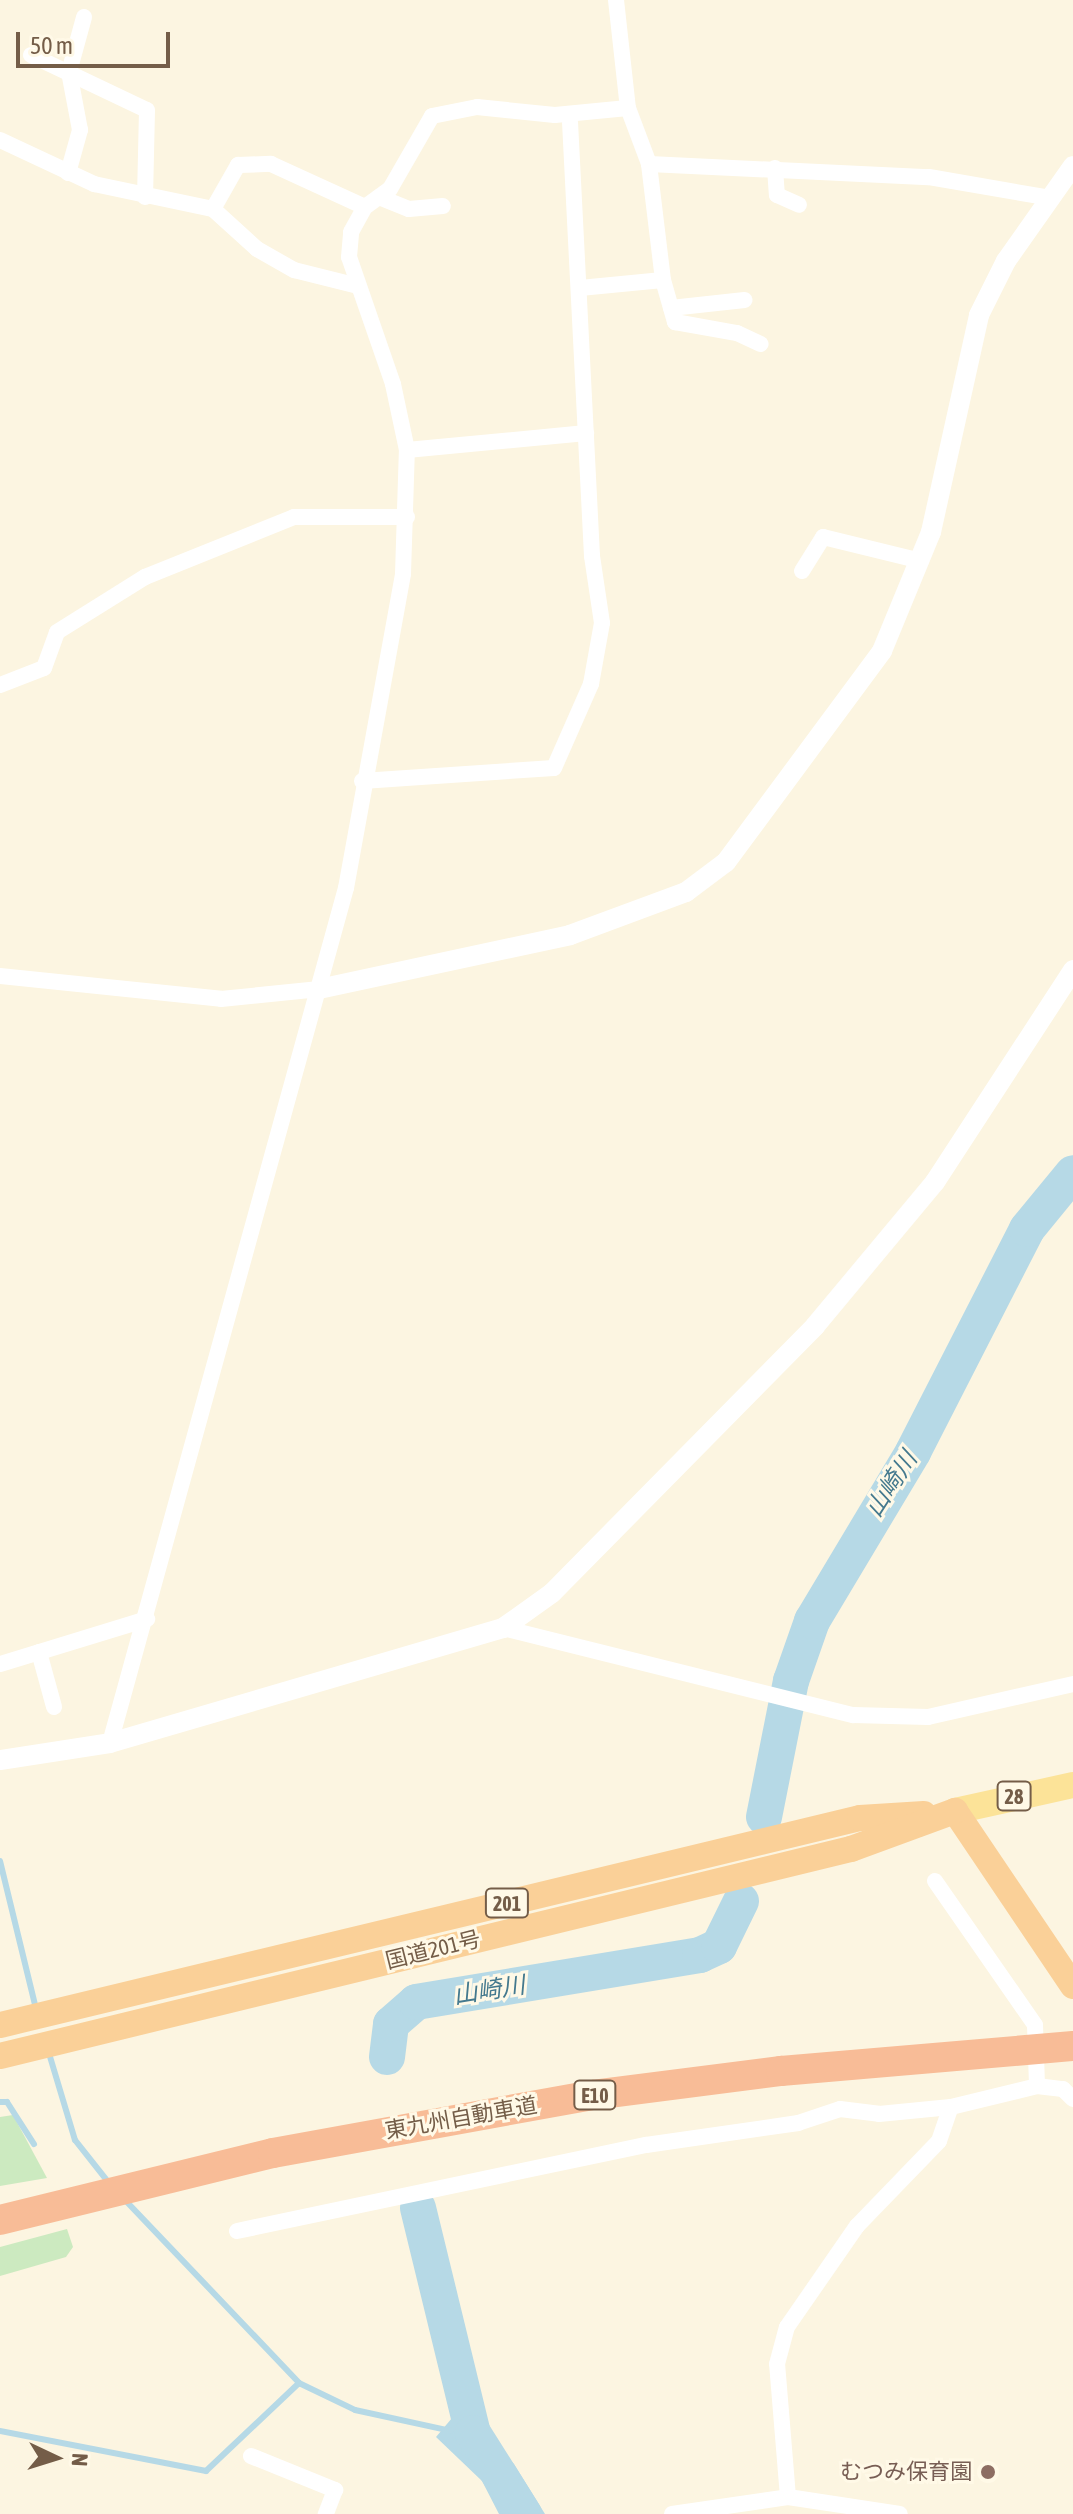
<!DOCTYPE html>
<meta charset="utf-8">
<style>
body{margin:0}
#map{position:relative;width:1073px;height:2514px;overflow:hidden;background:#fcf5e1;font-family:"Asap Condensed","Noto Sans JP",sans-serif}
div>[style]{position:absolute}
.green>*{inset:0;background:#cceac0}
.water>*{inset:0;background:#b6d9e6}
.stream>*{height:6px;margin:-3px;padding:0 3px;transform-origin:3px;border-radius:3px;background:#b6d9e6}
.river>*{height:36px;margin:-18px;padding:0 18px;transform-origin:18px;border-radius:18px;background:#b6d9e6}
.minor>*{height:16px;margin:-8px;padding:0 8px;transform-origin:8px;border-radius:8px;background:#fff}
.tertiary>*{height:20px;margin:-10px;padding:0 10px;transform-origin:10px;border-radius:10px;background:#fff}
.primary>*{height:26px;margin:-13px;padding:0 13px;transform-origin:13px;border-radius:13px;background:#fce398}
.trunk>*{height:26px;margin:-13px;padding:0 13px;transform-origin:13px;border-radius:13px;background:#fad098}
.motorway>*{height:30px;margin:-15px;padding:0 15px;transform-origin:15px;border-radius:15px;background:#f8bc97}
.dots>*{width:22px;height:22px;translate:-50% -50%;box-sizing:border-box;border:4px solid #fff9e7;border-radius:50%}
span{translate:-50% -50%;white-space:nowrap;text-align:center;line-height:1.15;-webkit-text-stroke:6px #fff9e7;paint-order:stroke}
.shield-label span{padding:2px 6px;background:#fff9e7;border:2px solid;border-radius:6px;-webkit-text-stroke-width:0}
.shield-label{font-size:20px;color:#745d48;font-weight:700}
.street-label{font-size:22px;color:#745d48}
.education-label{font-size:22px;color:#785e54}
.right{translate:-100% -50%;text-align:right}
.water-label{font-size:24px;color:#44798e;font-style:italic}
.north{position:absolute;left:16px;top:2418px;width:80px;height:80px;-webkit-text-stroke:6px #fff9e7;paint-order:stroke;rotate:94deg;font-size:22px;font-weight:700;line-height:32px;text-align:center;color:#745d48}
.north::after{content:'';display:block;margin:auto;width:28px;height:36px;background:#745d48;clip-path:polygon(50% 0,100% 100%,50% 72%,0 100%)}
.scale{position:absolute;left:16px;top:32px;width:154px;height:36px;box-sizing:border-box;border:4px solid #745d48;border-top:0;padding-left:10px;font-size:24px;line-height:28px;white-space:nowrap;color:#745d48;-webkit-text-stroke:6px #fff9e7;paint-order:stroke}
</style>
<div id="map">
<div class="green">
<i style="clip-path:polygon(13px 2115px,47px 2178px,0 2186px,0 2117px)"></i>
<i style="clip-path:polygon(67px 2229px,73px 2247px,66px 2257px,0 2276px,0 2247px)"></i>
</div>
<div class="water">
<i style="clip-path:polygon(452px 2418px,478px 2427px,514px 2464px,545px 2514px,499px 2514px,482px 2481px,436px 2437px)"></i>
</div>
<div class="stream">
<i style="left:0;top:1861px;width:152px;rotate:76.3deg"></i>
<i style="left:48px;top:2050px;width:94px;rotate:73.3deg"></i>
<i style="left:75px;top:2140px;width:55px;rotate:51.7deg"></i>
<i style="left:0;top:2102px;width:7px"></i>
<i style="left:7px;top:2102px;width:50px;rotate:57.3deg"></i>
<i style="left:125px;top:2200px;width:253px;rotate:46.4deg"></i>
<i style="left:299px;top:2383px;width:62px;rotate:25.7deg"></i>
<i style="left:355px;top:2410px;width:98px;rotate:12.3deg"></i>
<i style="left:0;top:2431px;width:210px;rotate:11deg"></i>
<i style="left:206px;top:2471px;width:128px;rotate:-43.4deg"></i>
</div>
<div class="river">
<i style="left:764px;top:1817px;width:139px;rotate:-78.8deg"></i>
<i style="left:791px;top:1681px;width:64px;rotate:-70.7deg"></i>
<i style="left:812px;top:1621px;width:197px;rotate:-59.1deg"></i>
<i style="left:913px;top:1452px;width:250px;rotate:-62.9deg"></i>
<i style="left:1027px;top:1229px;width:72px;rotate:-50.6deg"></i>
<i style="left:387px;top:2057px;width:33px;rotate:-83deg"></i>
<i style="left:391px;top:2024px;width:33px;rotate:-41deg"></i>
<i style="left:416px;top:2002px;width:288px;rotate:-9.4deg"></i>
<i style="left:700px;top:1955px;width:21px;rotate:-25deg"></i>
<i style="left:719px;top:1946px;width:50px;rotate:-63.9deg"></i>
<i style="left:418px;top:2208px;width:232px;rotate:76.3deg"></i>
<i style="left:473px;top:2433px;width:96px;rotate:57.8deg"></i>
</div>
<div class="minor">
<i style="left:616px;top:0;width:109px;rotate:83.7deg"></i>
<i style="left:628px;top:108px;width:60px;rotate:69.4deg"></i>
<i style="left:649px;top:164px;width:280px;rotate:2.7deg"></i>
<i style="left:929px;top:177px;width:123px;rotate:9.8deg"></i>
<i style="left:31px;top:55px;width:128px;rotate:25.4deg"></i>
<i style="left:147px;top:110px;width:87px;rotate:91.3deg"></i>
<i style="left:0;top:140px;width:104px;rotate:25.1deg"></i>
<i style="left:94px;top:184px;width:122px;rotate:11.9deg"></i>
<i style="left:213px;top:209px;width:59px;rotate:42.3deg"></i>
<i style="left:257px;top:249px;width:43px;rotate:29.6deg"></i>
<i style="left:294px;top:270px;width:66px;rotate:14deg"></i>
<i style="left:775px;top:168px;width:27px;rotate:86deg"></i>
<i style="left:777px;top:195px;width:24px;rotate:24deg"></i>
<i style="left:68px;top:173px;width:45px;rotate:-74.4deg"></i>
<i style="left:80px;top:130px;width:59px;rotate:-100.7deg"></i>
<i style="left:69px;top:72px;width:57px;rotate:-74.7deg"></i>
<i style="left:379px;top:197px;width:32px;rotate:22deg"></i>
<i style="left:409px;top:209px;width:34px;rotate:-5deg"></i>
<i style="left:213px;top:209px;width:51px;rotate:-60.4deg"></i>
<i style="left:238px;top:165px;width:33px;rotate:-2deg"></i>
<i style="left:271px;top:164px;width:103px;rotate:24.6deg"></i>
<i style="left:663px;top:280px;width:44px;rotate:74.1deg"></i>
<i style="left:675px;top:322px;width:63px;rotate:10.1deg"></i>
<i style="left:737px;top:333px;width:26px;rotate:25deg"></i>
<i style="left:580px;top:288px;width:83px;rotate:-5.5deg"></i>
<i style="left:663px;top:280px;width:117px;rotate:-96.9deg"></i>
<i style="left:671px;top:308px;width:74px;rotate:-6.2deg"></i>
<i style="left:407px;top:450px;width:180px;rotate:-5.4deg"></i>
<i style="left:802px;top:571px;width:40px;rotate:-58deg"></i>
<i style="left:823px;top:537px;width:101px;rotate:13.8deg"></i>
<i style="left:0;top:685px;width:47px;rotate:-21.1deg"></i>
<i style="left:44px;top:668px;width:38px;rotate:-70deg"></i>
<i style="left:57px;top:632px;width:104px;rotate:-32deg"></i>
<i style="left:145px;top:577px;width:161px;rotate:-21.9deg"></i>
<i style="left:294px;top:517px;width:113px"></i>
<i style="left:362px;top:781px;width:192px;rotate:-3.9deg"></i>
<i style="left:554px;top:768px;width:92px;rotate:-66.2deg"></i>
<i style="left:591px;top:684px;width:62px;rotate:-79.8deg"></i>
<i style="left:602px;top:623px;width:68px;rotate:-98.5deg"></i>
<i style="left:592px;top:556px;width:442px;rotate:-92.9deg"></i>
<i style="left:0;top:976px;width:222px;rotate:5.9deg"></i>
<i style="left:221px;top:999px;width:99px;rotate:-5.8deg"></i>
<i style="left:503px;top:1628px;width:361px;rotate:14deg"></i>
<i style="left:853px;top:1715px;width:75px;rotate:1.5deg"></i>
<i style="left:928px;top:1717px;width:149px;rotate:-12.8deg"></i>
<i style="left:39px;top:1652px;width:57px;rotate:74.7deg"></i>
<i style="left:0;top:1664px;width:154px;rotate:-17deg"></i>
<i style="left:110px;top:1743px;width:887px;rotate:-74.57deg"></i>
<i style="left:346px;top:888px;width:319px;rotate:-79.7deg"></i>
<i style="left:403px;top:574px;width:124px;rotate:-88.2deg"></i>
<i style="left:407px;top:450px;width:67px;rotate:-102deg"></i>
<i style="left:393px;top:384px;width:134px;rotate:-109.1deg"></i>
<i style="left:349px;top:257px;width:25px;rotate:-85deg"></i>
<i style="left:351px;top:232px;width:29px;rotate:-61deg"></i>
<i style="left:365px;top:207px;width:31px;rotate:-36deg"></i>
<i style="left:390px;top:189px;width:84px;rotate:-60.1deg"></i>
<i style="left:432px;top:116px;width:46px;rotate:-11.3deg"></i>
<i style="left:477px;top:107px;width:78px;rotate:5.9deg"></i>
<i style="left:555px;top:115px;width:73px;rotate:-5.5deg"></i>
<i style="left:935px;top:1881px;width:175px;rotate:55.2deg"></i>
<i style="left:1035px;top:2025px;width:61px;rotate:88.1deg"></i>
<i style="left:237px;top:2231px;width:418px;rotate:-11.9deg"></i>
<i style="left:646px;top:2145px;width:154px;rotate:-8.2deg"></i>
<i style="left:798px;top:2123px;width:44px;rotate:-18.4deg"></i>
<i style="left:840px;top:2109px;width:39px;rotate:7deg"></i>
<i style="left:879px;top:2114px;width:72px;rotate:-5.6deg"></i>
<i style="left:951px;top:2107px;width:89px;rotate:-13.7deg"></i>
<i style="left:1037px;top:2086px;width:26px;rotate:7deg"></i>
<i style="left:1063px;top:2089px;width:14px;rotate:45deg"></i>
<i style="left:251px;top:2456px;width:91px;rotate:22deg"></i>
<i style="left:335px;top:2490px;width:26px;rotate:111deg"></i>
<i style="left:788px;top:2497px;width:133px;rotate:-94.7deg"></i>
<i style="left:777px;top:2364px;width:38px;rotate:-75deg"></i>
<i style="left:787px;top:2327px;width:123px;rotate:-55.3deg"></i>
<i style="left:857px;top:2226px;width:118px;rotate:-46deg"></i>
<i style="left:939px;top:2141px;width:36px;rotate:-71deg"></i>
<i style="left:672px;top:2514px;width:117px;rotate:-8.3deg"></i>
<i style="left:788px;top:2497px;width:113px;rotate:8.6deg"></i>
</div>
<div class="tertiary">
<i style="left:319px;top:989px;width:257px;rotate:-12.1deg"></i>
<i style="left:570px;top:935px;width:124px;rotate:-20.3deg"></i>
<i style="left:686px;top:892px;width:50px;rotate:-36.9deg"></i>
<i style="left:726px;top:862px;width:262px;rotate:-53.5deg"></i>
<i style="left:882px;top:651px;width:129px;rotate:-67.6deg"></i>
<i style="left:931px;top:532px;width:222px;rotate:-77.5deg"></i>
<i style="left:979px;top:315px;width:60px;rotate:-63.4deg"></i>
<i style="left:1006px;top:261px;width:116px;rotate:-54.8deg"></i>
<i style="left:0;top:1760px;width:111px;rotate:-8.8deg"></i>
<i style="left:110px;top:1743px;width:409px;rotate:-16.3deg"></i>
<i style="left:503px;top:1628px;width:60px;rotate:-35.5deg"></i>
<i style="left:552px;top:1593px;width:375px;rotate:-45.4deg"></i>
<i style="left:815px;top:1326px;width:187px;rotate:-50.2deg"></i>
<i style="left:935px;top:1182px;width:253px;rotate:-56.9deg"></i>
</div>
<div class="primary">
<i style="left:955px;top:1811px;width:121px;rotate:-12.4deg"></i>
</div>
<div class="trunk">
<i style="left:955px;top:1811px;width:211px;rotate:56deg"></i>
<i style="left:0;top:2025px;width:885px;rotate:-13.53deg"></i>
<i style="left:860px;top:1818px;width:64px;rotate:-3.6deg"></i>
<i style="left:0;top:2056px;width:876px;rotate:-13.67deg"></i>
<i style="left:851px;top:1849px;width:111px;rotate:-20.1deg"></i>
</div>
<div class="motorway">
<i style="left:0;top:2220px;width:281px;rotate:-13.8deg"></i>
<i style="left:273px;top:2153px;width:325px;rotate:-10.3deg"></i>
<i style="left:593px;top:2095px;width:190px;rotate:-7.3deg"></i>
<i style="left:781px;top:2071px;width:293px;rotate:-4.9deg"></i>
</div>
<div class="dots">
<i style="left:988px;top:2472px;background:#8d6e63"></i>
</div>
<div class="shield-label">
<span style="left:1014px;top:1796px">28</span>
<span style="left:507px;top:1903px">201</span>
<span style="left:595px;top:2095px">E10</span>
</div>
<div class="street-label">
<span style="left:433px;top:1950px;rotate:-14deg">国道201号</span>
<span style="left:461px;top:2118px;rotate:-10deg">東九州自動車道</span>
</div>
<div class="education-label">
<span class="right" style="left:972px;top:2472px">むつみ保育園</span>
</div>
<div class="water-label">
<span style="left:891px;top:1484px;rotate:-57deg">山崎川</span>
<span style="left:489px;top:1990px;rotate:-9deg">山崎川</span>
</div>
<div class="north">N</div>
<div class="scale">50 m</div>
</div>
